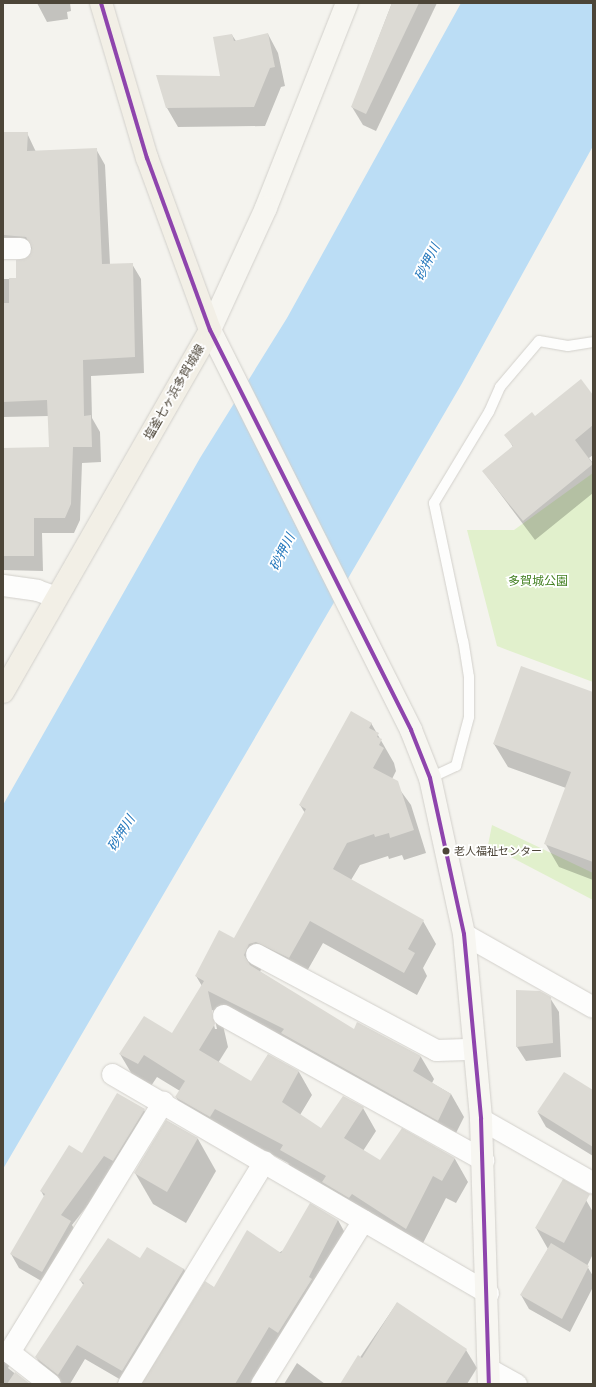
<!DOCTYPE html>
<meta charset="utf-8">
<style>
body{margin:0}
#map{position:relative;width:596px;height:1387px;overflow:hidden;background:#f4f3ee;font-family:Ubuntu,"Noto Sans JP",sans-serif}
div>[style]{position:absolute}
.green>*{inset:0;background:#e1f0cc}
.water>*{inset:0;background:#bbddf5}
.shadow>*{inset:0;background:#0003}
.building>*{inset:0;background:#dcdad4}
.roads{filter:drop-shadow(0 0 1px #d2d0cb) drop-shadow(0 0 1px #d2d0cb)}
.lane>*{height:10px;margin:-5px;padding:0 5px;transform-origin:5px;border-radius:5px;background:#fdfdfc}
.street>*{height:21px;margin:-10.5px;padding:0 10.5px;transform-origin:10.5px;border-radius:10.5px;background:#fdfdfc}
.secondary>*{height:22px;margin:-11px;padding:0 11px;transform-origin:11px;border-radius:11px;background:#f7f6f1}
.primary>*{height:22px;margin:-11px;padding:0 11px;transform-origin:11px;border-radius:11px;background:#f2efe6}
.bus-1>*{height:4px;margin:-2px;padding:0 2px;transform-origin:2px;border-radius:2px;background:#8e44ad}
.dots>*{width:11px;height:11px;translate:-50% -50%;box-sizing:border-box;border:2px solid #fff;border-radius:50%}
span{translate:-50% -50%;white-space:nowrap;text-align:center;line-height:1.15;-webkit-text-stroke:3.5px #fff;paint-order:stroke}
.bus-label{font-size:11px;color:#4c4538}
.left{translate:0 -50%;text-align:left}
.street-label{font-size:12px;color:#4c4538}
.park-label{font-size:12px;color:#438022}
.water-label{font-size:13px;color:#2377bc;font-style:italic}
.frame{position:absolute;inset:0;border:4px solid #4c4538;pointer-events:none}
</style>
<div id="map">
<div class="green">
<i style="clip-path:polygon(593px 473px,593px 682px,497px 646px,467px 530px,514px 530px)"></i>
<i style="clip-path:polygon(492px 825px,593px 873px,593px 900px,488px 845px)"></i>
</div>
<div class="water">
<i style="clip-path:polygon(461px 3px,593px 3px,593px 146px,461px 385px,3px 1169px,3px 805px,200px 458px,287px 318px)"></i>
</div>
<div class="shadow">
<i style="clip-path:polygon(37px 3px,70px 3px,71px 11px,67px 12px,68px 19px,47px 22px)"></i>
<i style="clip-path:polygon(392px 3px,437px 3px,376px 131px,363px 125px,352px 107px)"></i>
<i style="clip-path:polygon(268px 34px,278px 53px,285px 86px,281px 87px,265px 126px,178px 127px,167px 108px,221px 77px,232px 35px,236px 41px)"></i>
<i style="clip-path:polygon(3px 133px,27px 133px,36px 152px,96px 149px,105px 165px,110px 264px,132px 264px,141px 279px,144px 373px,91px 376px,92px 418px,100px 432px,101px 462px,82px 463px,80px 520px,74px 533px,42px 533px,43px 571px,3px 570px,3px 449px,50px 448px,49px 416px,3px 417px,3px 279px,17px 279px,31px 252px,7px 251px,3px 244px)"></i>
<i style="clip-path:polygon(593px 396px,593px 455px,589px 458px,593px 463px,593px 493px,535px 540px,483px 471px,513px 447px,506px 435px,535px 418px)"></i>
<i style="clip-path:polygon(593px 693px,593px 880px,559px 867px,545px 843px,566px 788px,508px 767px,494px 744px)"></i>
<i style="clip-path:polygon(evenodd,371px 723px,394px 763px,396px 771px,392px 779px,411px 805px,426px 853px,404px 860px,402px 855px,389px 859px,388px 856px,360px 865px,351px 880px,423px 921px,436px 944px,423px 968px,427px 976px,417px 995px,323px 943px,302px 980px,262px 967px,260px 972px,354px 1031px,358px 1023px,421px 1057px,434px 1079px,432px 1083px,451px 1094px,464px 1117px,451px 1143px,220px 1012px,228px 1047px,218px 1063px,251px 1083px,268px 1055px,299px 1072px,312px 1095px,300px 1115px,321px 1129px,344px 1097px,363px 1108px,376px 1131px,363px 1151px,380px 1162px,402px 1130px,455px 1159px,468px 1182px,456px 1203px,446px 1198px,419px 1251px,294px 1173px,288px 1163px,228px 1131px,189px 1119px,176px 1097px,180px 1091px,157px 1077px,151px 1086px,133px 1076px,120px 1054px,172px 1035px,202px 986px,196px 976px,235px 939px,305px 813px,300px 805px,371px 723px,213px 1010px,217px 1029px,215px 1029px,211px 1011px,213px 1010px)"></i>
<i style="clip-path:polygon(550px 998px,559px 1012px,561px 1057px,526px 1061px,517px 1047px)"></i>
<i style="clip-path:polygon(593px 1091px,593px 1156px,546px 1127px,538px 1113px)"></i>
<i style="clip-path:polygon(144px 1110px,152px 1124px,72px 1225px,78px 1236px,50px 1286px,19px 1268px,11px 1254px,45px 1198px,41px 1191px,82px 1154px)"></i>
<i style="clip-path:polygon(167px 1121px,198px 1139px,216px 1171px,186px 1223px,153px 1204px,135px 1173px)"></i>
<i style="clip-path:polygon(586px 1200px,593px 1212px,593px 1254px,587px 1266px,593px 1276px,593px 1287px,570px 1332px,529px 1309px,521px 1295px,548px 1249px,536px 1228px)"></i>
<i style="clip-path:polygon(338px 1220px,346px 1235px,252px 1384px,144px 1384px,205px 1282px,215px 1288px)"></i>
<i style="clip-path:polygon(141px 1259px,184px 1269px,192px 1284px,128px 1384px,85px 1359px,70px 1384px,60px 1384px,45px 1372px,36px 1357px,84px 1286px,80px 1280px)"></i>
<i style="clip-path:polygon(397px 1303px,466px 1350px,477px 1368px,467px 1384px,342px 1384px)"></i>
<i style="clip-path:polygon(3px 1342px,13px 1359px,8px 1368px,28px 1384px,3px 1384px)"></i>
<i style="clip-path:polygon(297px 1363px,325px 1384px,284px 1384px)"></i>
</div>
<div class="building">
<i style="clip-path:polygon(392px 3px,419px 3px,366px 114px,351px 107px)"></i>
<i style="clip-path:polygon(268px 33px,275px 67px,270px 68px,254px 107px,166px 108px,156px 75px,220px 76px,213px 37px,232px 34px,234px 41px)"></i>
<i style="clip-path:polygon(3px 132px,28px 132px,27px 151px,97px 148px,102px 264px,133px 263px,135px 357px,83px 360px,84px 416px,91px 415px,92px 447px,73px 447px,71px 504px,65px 518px,34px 518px,34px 556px,3px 556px,3px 448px,49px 447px,47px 400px,3px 402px,3px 303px,9px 303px,9px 278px,16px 278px,16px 260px,26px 258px,32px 248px,26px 237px,3px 235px)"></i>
<i style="clip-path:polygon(581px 379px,593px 395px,593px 425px,575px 440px,593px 464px,523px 521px,482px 471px,513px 446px,504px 435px,532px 412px,535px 416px)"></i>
<i style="clip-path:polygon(521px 666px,593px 692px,593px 862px,544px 844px,571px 772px,493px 744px)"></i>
<i style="clip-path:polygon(351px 711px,372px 723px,369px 728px,379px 733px,377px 737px,382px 739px,379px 745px,384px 748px,373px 768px,398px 781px,414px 830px,390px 838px,389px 833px,375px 837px,374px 834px,347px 843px,333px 869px,424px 920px,408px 949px,415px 953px,404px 973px,310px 921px,289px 958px,256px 942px,249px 944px,244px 955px,250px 965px,354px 1029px,357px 1022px,421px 1056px,413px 1071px,451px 1094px,438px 1121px,281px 1033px,284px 1029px,208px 991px,215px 1024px,199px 1050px,251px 1081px,268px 1054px,299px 1071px,282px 1102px,321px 1128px,343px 1096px,364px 1107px,344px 1138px,380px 1160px,402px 1128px,455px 1158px,442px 1181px,433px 1176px,406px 1229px,352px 1194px,349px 1198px,322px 1182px,326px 1176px,280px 1150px,283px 1145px,215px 1109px,210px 1117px,175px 1097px,185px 1081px,144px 1055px,138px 1064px,119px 1054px,144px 1016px,172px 1033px,204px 981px,195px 976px,219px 930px,234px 938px,306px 809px,299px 805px)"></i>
<i style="clip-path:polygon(516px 990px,540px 991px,551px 997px,553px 1043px,516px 1047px)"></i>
<i style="clip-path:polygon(564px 1072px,593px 1090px,593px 1147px,537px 1112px)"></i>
<i style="clip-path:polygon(117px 1093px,145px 1109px,113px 1161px,104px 1156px,61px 1215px,71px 1221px,42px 1272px,10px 1254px,45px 1194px,40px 1191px,69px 1145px,82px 1153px)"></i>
<i style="clip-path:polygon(166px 1120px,198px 1138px,167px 1192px,134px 1173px)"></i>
<i style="clip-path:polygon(563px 1179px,590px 1194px,564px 1243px,535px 1228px)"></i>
<i style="clip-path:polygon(310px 1203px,338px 1220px,309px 1277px,312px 1279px,278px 1333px,269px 1327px,235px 1384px,142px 1383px,205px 1281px,214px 1287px,247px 1230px,281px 1253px)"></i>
<i style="clip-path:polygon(108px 1238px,140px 1258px,147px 1247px,184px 1269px,122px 1371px,77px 1345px,58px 1375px,35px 1357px,84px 1283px,79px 1280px)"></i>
<i style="clip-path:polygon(551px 1243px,589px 1266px,562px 1319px,520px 1295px)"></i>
<i style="clip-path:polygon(397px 1302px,467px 1349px,445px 1384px,340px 1384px,358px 1355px,362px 1358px)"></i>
<i style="clip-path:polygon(15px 1372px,30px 1384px,7px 1384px)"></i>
</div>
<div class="roads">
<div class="lane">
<i style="left:430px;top:778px;width:29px;rotate:-25deg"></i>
<i style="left:456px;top:766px;width:51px;rotate:-75.1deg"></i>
<i style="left:469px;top:717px;width:40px;rotate:-90deg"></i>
<i style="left:469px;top:677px;width:36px;rotate:-99deg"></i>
<i style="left:463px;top:641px;width:141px;rotate:-101.9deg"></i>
<i style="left:434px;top:503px;width:106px;rotate:-58.9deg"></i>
<i style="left:489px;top:412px;width:27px;rotate:-66deg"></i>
<i style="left:500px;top:387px;width:60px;rotate:-49.7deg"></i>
<i style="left:539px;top:341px;width:29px;rotate:10deg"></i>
<i style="left:568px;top:346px;width:25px;rotate:-9deg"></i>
</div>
<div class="street">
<i style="left:3px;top:248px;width:17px"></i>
<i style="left:3px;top:585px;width:34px;rotate:8deg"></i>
<i style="left:37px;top:590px;width:20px;rotate:20deg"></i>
<i style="left:464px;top:934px;width:148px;rotate:29.5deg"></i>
<i style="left:256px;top:954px;width:204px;rotate:28.1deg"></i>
<i style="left:436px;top:1050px;width:38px;rotate:-2deg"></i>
<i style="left:223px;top:1015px;width:298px;rotate:29.1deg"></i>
<i style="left:112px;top:1074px;width:435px;rotate:30.2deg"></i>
<i style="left:481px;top:1119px;width:129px;rotate:29.7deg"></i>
<i style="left:489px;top:1369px;width:31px;rotate:29deg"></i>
<i style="left:50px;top:1384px;width:52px;rotate:-142deg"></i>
<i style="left:9px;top:1352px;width:294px;rotate:-58.4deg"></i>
<i style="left:128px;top:1384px;width:261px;rotate:-58.6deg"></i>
<i style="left:261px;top:1384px;width:193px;rotate:-58.1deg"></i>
</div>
<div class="secondary">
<i style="left:347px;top:3px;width:220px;rotate:111.6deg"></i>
<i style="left:266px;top:208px;width:134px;rotate:114.7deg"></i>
<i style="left:210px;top:330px;width:448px;rotate:63.3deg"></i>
<i style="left:411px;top:730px;width:52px;rotate:68.4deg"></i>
<i style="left:430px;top:778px;width:160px;rotate:77.7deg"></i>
<i style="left:464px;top:934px;width:186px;rotate:84.7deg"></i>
<i style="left:481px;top:1119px;width:265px;rotate:88.3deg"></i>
</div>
<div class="primary">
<i style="left:3px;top:692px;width:417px;rotate:-60.2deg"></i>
<i style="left:210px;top:330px;width:183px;rotate:-110.1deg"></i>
<i style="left:147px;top:158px;width:162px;rotate:-106.5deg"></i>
</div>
</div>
<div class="bus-1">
<i style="left:101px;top:3px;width:162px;rotate:73.5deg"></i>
<i style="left:147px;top:158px;width:183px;rotate:69.9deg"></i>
<i style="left:210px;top:330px;width:448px;rotate:63.3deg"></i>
<i style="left:411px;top:730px;width:52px;rotate:68.4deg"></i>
<i style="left:430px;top:778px;width:160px;rotate:77.7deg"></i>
<i style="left:464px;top:934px;width:186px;rotate:84.7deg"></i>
<i style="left:481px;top:1119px;width:265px;rotate:88.3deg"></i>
</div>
<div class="dots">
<i style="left:446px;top:851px;background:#4c4538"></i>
</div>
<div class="bus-label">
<span class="left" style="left:454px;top:851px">老人福祉センター</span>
</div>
<div class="street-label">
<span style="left:174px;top:392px;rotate:-60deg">塩釜七ヶ浜多賀城線</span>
</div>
<div class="park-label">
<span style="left:538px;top:581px">多賀城公園</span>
</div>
<div class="water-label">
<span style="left:427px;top:262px;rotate:-63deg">砂押川</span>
<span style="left:282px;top:552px;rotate:-63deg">砂押川</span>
<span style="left:121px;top:833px;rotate:-58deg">砂押川</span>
</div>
<div class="frame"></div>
</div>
